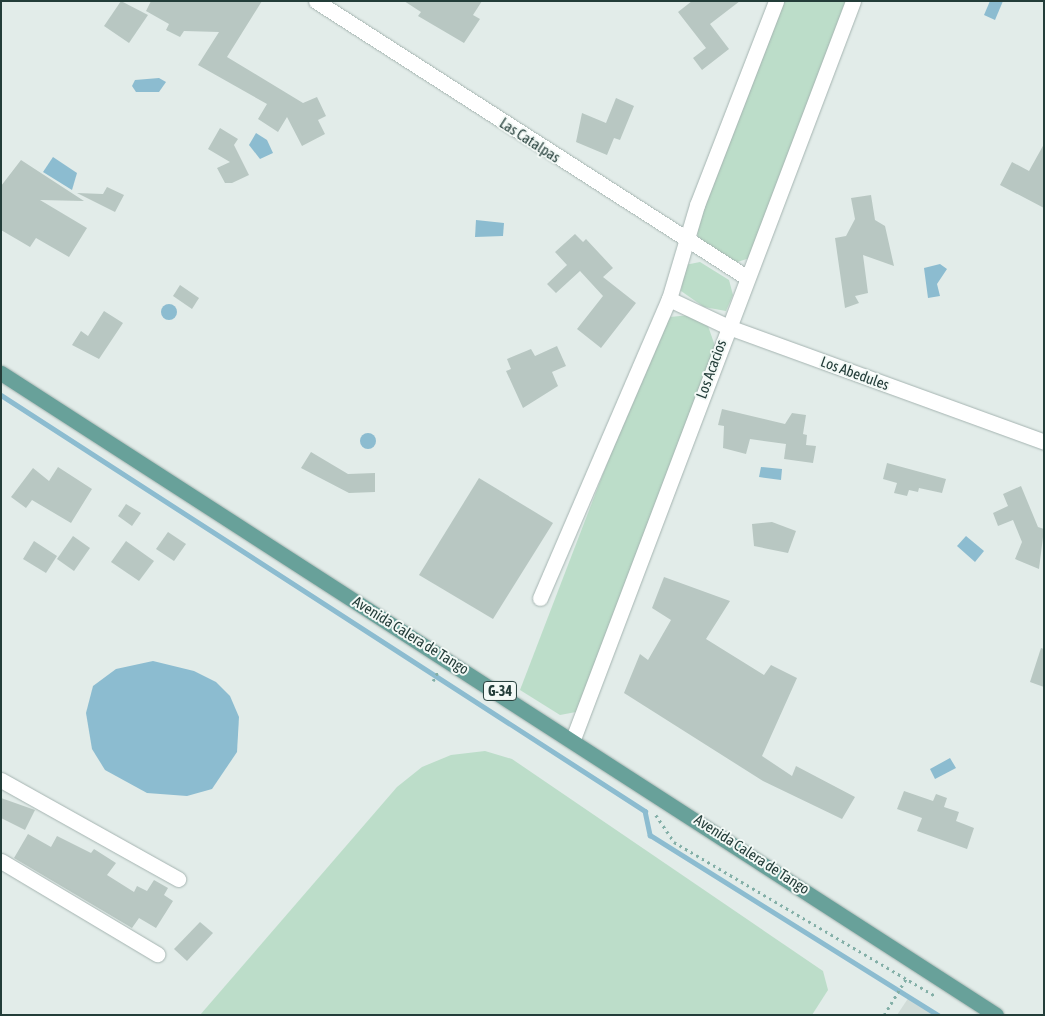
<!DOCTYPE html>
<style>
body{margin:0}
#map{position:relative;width:1045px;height:1016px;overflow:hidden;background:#e2ece9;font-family:"Asap Condensed",sans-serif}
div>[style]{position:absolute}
.built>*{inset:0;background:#d1dcd8}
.green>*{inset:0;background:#bcddc9}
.water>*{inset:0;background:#8cbcd0}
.round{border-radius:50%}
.stream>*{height:4.5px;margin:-2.25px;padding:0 2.25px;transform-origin:2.25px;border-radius:2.25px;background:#8cbcd0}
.building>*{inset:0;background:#b8c7c2}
.path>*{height:2.5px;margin-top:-1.25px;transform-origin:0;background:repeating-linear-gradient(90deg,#83afa7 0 2.5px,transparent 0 6.5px)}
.roads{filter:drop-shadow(0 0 1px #a5b4b1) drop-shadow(0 0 1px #a5b4b1)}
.street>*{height:15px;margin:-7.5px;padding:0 7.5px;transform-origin:7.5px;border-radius:7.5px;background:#fff}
.primary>*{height:15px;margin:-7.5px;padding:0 7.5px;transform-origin:7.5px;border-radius:7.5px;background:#68a19a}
span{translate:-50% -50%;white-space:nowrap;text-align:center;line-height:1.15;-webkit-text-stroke:4px #f3f9f6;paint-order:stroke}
.shield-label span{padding:1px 4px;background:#f3f9f6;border:1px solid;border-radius:4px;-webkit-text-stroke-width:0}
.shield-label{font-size:14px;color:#233d39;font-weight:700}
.street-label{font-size:15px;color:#233d39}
.frame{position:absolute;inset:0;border:2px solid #233d39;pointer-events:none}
</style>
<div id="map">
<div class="built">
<i style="clip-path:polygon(909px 997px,937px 1015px,897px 1015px)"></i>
</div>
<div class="green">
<i style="clip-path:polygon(780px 1px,848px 1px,750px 258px,734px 263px,699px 240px,696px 228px)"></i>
<i style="clip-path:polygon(700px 262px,729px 280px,733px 295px,726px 311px,704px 307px,681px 291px,685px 265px)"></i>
<i style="clip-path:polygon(690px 315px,708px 326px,715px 346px,576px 712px,560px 715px,520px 690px,659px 328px,670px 317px)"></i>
<i style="clip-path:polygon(485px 751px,512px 759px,823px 971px,828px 990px,812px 1015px,200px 1015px,397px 787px,422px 767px,451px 755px)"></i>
</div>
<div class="water">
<i style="clip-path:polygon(990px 1px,1003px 1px,995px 20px,984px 15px)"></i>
<i style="clip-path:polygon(159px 78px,166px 82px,159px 92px,136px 92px,132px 86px,135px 80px)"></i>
<i style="clip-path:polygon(256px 133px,267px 140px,273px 153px,260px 159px,249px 145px)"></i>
<i style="clip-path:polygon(53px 157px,77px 173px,72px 190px,43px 172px)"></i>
<i style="clip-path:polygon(476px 220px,504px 223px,503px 236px,475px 237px)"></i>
<i style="clip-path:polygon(940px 264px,947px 269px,937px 284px,940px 296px,928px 298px,924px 268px)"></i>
<i class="round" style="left:161px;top:304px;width:16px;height:16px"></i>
<i class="round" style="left:360px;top:433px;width:16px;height:16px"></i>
<i style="clip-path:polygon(761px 467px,782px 469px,781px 480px,759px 477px)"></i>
<i style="clip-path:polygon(966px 536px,984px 551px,975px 562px,957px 546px)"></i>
<i style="clip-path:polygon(153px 661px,194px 671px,216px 682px,230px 696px,239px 717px,237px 752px,212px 789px,187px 796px,147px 793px,105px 770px,92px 749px,86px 713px,93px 686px,116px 669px)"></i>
<i style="clip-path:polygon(950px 758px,956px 768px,935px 779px,930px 769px)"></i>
</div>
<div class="stream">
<i style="left:1px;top:395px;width:767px;rotate:32.86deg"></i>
<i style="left:645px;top:811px;width:25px;rotate:78deg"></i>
<i style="left:650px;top:835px;width:340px;rotate:32deg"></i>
</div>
<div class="building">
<i style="clip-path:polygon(121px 1px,148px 15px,129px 43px,104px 26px)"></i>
<i style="clip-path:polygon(151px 1px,262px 1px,227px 57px,303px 103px,317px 97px,326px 116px,318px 120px,325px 134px,302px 146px,287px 117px,278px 132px,258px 119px,267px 104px,198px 65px,219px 32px,184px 31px,180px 37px,166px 30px,169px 24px,146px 11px)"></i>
<i style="clip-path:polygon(404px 1px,482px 1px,473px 15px,480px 19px,464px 43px,418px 16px,421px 12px)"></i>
<i style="clip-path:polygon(692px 1px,740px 1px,710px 24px,729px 49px,702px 70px,693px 58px,706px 48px,678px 12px)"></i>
<i style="clip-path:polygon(616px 98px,634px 106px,620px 140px,614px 138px,607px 155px,576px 142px,582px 113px,606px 123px)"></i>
<i style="clip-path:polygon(220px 128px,238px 139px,234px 145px,249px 175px,232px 183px,225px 183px,217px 168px,230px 162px,208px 149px)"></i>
<i style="clip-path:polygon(1044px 144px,1044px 208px,1000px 185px,1012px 162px,1029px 171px)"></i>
<i style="clip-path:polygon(21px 160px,84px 201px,40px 200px,87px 228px,69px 257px,36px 238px,30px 247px,1px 230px,1px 186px)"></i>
<i style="clip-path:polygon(107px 187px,124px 195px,115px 212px,77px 193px,103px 194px)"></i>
<i style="clip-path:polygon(871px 195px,875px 220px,885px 226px,894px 266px,863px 255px,868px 293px,855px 296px,859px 303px,845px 308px,835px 238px,846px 236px,855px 219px,851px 198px)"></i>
<i style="clip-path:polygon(575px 234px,583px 242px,586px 239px,613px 268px,603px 277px,636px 303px,601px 348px,577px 329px,603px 296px,580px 271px,556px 293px,547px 284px,567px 265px,555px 252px)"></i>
<i style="clip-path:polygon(180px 285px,199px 298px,192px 309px,173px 296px)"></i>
<i style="clip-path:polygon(104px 311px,123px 323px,99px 359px,72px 345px,81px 331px,88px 336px)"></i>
<i style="clip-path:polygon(557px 346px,566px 366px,552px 372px,558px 386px,523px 408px,506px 371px,511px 369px,507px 359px,531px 349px,535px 356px)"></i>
<i style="clip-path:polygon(722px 409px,785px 424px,792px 413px,806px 415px,803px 434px,807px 435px,806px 445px,816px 446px,813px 463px,784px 459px,786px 444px,750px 439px,746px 454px,723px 448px,724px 426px,718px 425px)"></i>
<i style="clip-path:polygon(311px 452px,348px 474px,375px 473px,375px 492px,349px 493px,301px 468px)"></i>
<i style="clip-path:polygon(887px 463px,946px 479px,942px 493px,919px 488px,918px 492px,909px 490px,907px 496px,894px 493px,897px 483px,883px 479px)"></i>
<i style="clip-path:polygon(58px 467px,92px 489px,71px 523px,32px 500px,26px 508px,11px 497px,33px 468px,49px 481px)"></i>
<i style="clip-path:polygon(479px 478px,553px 523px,493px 619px,419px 575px)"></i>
<i style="clip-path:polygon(1021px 486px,1038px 527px,1044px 529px,1039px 569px,1015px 559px,1022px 542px,1013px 520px,998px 526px,993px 513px,1008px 506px,1003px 494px)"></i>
<i style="clip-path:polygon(126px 504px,141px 513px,132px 526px,118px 516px)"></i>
<i style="clip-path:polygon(772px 522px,796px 531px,788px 553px,754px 546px,752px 524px)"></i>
<i style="clip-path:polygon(168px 532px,186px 544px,174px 561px,156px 549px)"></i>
<i style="clip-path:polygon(73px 536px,90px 548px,74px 571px,57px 559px)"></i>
<i style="clip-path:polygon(34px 541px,57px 556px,46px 573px,23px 559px)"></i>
<i style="clip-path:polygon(126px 541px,154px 561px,139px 581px,111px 562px)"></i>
<i style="clip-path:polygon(664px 577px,730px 601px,706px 639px,764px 675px,771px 665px,797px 678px,762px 756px,792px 776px,796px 766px,855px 797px,842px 819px,763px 781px,624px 693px,640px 654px,648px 660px,671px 620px,652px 608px)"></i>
<i style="clip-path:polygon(1041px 648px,1044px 649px,1044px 687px,1030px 682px)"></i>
<i style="clip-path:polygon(904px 791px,933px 801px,936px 794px,947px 798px,944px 807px,959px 812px,956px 821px,974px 828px,967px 849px,917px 831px,922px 818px,897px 809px)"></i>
<i style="clip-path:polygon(1px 798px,35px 810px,25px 830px,1px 818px)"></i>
<i style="clip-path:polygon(28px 834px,51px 847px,57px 836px,91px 853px,94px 849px,116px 863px,107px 875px,134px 892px,137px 886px,147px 891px,154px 880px,168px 888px,164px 895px,173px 901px,156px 928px,139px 918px,132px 928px,14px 858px)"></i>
<i style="clip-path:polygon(200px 922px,213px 933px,187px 961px,174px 949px)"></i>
</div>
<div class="path">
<i style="left:433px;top:681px;width:11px;rotate:-63deg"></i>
<i style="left:656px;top:815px;width:32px;rotate:56deg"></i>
<i style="left:674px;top:842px;width:302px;rotate:30.5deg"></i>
<i style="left:884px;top:1015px;width:44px;rotate:-58.8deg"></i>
</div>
<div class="roads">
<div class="street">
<i style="left:316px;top:1px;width:511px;rotate:32.69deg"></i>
<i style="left:669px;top:299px;width:63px;rotate:25.3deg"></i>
<i style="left:726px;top:326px;width:338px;rotate:20deg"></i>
<i style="left:540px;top:598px;width:326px;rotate:-66.7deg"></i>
<i style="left:669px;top:299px;width:98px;rotate:-73.4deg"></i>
<i style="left:697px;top:205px;width:219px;rotate:-68.8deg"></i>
<i style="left:573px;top:739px;width:789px;rotate:-69.22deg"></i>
<i style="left:1px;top:780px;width:203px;rotate:29.2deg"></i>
<i style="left:1px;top:861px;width:182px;rotate:30.8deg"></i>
</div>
<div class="primary">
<i style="left:1px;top:373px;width:1184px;rotate:32.83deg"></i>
</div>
</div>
<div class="shield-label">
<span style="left:500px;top:691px">G-34</span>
</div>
<div class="street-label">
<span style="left:530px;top:140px;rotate:33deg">Las Catalpas</span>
<span style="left:711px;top:369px;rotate:-70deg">Los Acacios</span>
<span style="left:855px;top:373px;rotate:20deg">Los Abedules</span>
<span style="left:411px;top:635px;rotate:32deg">Avenida Calera de Tango</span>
<span style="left:752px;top:854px;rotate:33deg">Avenida Calera de Tango</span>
</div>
<div class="frame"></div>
</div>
